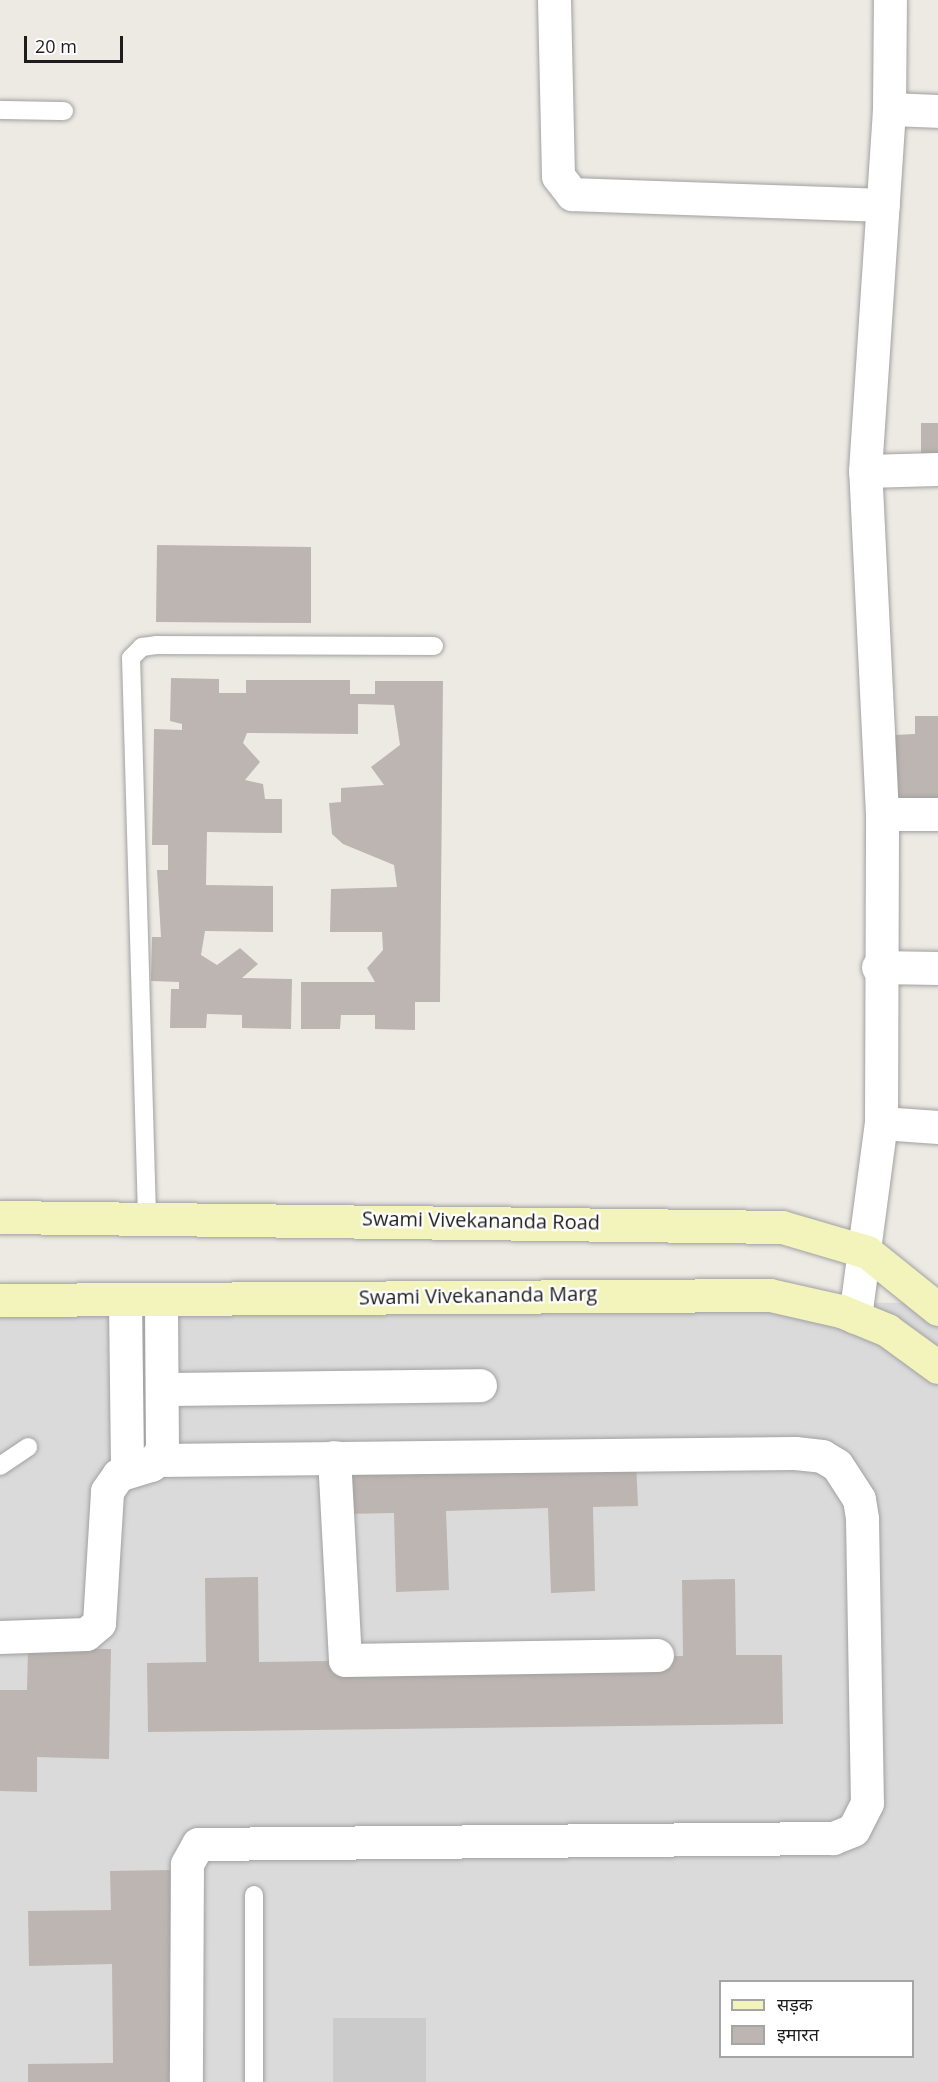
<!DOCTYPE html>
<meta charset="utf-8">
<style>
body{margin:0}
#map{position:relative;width:938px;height:2082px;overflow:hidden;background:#edeae4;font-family:"Open Sans","Noto Sans Devanagari",sans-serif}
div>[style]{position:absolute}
.residential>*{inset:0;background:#dbdada}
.religious>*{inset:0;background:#cbcbcb}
.building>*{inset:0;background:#bdb5b1}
.roads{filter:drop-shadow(0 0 2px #a1a1a1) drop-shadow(0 0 2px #a1a1a1)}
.lane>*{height:18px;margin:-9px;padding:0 9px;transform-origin:9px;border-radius:9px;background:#fff}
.street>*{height:33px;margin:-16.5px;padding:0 16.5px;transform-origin:16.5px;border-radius:16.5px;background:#fff}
.secondary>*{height:33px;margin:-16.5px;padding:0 16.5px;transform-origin:16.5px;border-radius:16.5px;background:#f3f3bc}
span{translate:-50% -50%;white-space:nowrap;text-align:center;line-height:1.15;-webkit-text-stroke:4.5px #fff;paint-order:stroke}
.street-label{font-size:20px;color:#1d1d1d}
.legend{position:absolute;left:719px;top:1980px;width:195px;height:78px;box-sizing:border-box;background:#fff;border:2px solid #a5a5a5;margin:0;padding:8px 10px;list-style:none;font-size:18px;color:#1d1d1d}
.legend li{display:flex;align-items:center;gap:12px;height:30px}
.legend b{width:30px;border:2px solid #a5a5a5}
.scale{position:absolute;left:24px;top:36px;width:99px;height:27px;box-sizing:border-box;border:3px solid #1d1d1d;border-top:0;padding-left:8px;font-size:18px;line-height:21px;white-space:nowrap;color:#1d1d1d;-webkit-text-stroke:4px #fff;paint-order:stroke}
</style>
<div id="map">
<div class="residential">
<i style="clip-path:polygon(evenodd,0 1299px,938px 1303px,938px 2082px,0 2082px,0 1299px,720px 1982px,912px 1982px,912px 2056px,720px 2056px,720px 1982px)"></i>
</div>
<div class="religious">
<i style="clip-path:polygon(333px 2018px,426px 2018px,426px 2082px,333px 2082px)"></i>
</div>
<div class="building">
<i style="clip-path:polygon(921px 423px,938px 423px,938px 457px,921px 457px)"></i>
<i style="clip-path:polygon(157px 545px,311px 547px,311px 623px,156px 622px)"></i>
<i style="clip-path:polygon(171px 678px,219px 679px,219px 693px,246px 693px,246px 680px,350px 680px,350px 694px,375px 694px,375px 681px,443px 681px,440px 1002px,415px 1002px,415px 1030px,375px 1029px,375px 1015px,341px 1015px,340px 1029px,301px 1029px,301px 982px,375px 982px,367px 968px,383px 950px,382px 932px,330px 932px,331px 889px,397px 887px,394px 865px,343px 844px,332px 834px,329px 803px,341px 802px,341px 788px,384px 785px,371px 767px,400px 745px,394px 705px,358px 704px,358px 734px,247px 733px,243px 743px,260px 762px,245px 780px,263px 784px,265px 799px,282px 799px,282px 833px,207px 832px,206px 885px,273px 886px,273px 932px,205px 931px,201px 955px,217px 965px,240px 948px,258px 964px,242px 978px,292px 979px,291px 1029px,242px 1028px,242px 1015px,207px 1014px,206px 1028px,170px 1028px,171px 989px,179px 989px,179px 982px,151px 981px,152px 937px,161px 937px,157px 870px,168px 870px,168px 845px,152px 845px,154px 729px,182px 730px,182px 724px,170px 721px)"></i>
<i style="clip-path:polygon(915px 716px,938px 716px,938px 802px,894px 802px,893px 735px,915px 734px)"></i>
<i style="clip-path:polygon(636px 1460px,638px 1506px,593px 1507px,595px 1591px,551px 1593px,548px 1508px,446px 1511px,449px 1590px,396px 1592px,394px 1513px,345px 1514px,344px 1469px)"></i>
<i style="clip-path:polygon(258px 1577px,259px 1662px,683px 1656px,682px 1580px,735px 1579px,736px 1655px,782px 1655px,783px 1724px,148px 1732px,147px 1663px,206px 1662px,205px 1578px)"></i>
<i style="clip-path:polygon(28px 1648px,111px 1649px,109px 1759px,37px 1757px,37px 1792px,0 1791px,0 1690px,27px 1690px)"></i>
<i style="clip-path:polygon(170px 1870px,173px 2082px,28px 2082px,28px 2064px,113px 2063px,112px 1964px,29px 1966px,28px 1911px,111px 1910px,110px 1871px)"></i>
</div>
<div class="roads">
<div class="lane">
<i style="left:0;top:110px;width:64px;rotate:0.9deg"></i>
<i style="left:147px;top:1216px;width:558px;rotate:-91.64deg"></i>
<i style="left:131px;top:658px;width:16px;rotate:-45deg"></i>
<i style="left:142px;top:647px;width:14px;rotate:-8deg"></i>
<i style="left:156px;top:645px;width:278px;rotate:0.2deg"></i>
<i style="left:0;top:1466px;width:34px;rotate:-34deg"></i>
<i style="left:254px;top:1895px;width:187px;rotate:90deg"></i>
</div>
<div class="street">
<i style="left:554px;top:0;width:176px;rotate:88.7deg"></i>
<i style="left:558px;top:176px;width:23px;rotate:52deg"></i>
<i style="left:572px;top:194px;width:311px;rotate:2deg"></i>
<i style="left:889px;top:109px;width:49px;rotate:2.3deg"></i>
<i style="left:865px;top:471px;width:73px;rotate:-1.6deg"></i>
<i style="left:882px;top:814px;width:56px"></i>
<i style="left:878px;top:967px;width:60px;rotate:1deg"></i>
<i style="left:881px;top:1123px;width:57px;rotate:4deg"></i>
<i style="left:125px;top:1301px;width:170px;rotate:89.3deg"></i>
<i style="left:855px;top:1317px;width:196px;rotate:-82.4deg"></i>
<i style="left:881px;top:1123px;width:309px;rotate:-89.8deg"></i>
<i style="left:882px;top:814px;width:343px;rotate:-92.8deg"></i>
<i style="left:865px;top:471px;width:363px;rotate:-86.2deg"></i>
<i style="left:889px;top:109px;width:109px;rotate:-89.5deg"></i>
<i style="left:166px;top:1389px;width:314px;rotate:-0.7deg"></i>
<i style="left:334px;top:1457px;width:203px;rotate:86.9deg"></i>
<i style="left:345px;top:1660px;width:312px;rotate:-0.9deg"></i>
<i style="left:158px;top:1460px;width:637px;rotate:-0.63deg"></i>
<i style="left:795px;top:1453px;width:27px;rotate:6deg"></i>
<i style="left:822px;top:1456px;width:17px;rotate:31deg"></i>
<i style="left:837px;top:1465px;width:40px;rotate:57.1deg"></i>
<i style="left:859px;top:1499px;width:20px;rotate:81deg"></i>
<i style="left:862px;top:1519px;width:284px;rotate:89deg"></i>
<i style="left:867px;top:1803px;width:30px;rotate:117deg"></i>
<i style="left:853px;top:1830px;width:22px;rotate:158deg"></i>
<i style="left:833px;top:1838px;width:635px;rotate:179.46deg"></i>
<i style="left:198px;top:1844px;width:23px;rotate:119deg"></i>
<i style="left:187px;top:1864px;width:218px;rotate:90.3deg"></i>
<i style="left:0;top:1637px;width:86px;rotate:-2deg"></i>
<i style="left:86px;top:1634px;width:17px;rotate:-40deg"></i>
<i style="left:99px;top:1623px;width:132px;rotate:-86.5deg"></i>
<i style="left:107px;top:1491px;width:19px;rotate:-55deg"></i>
<i style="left:118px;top:1475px;width:34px;rotate:-17deg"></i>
<i style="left:151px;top:1465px;width:19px;rotate:-54deg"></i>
<i style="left:162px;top:1450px;width:150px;rotate:-90.4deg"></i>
</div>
<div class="secondary">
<i style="left:0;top:1217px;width:782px;rotate:0.73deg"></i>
<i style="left:782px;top:1227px;width:89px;rotate:16.4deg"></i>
<i style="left:867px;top:1252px;width:91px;rotate:38.8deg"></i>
<i style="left:0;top:1300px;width:770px;rotate:-0.37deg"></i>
<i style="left:770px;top:1295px;width:73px;rotate:12.7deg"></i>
<i style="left:841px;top:1311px;width:50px;rotate:22.4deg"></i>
<i style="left:887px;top:1330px;width:63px;rotate:36deg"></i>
</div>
</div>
<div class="street-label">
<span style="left:481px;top:1220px;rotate:1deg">Swami Vivekananda Road</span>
<span style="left:478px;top:1295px;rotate:-1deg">Swami Vivekananda Marg</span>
</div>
<ul class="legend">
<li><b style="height:8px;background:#f3f3bc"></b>सड़क</li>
<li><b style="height:16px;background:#bdb5b1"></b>इमारत</li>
</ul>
<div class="scale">20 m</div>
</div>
